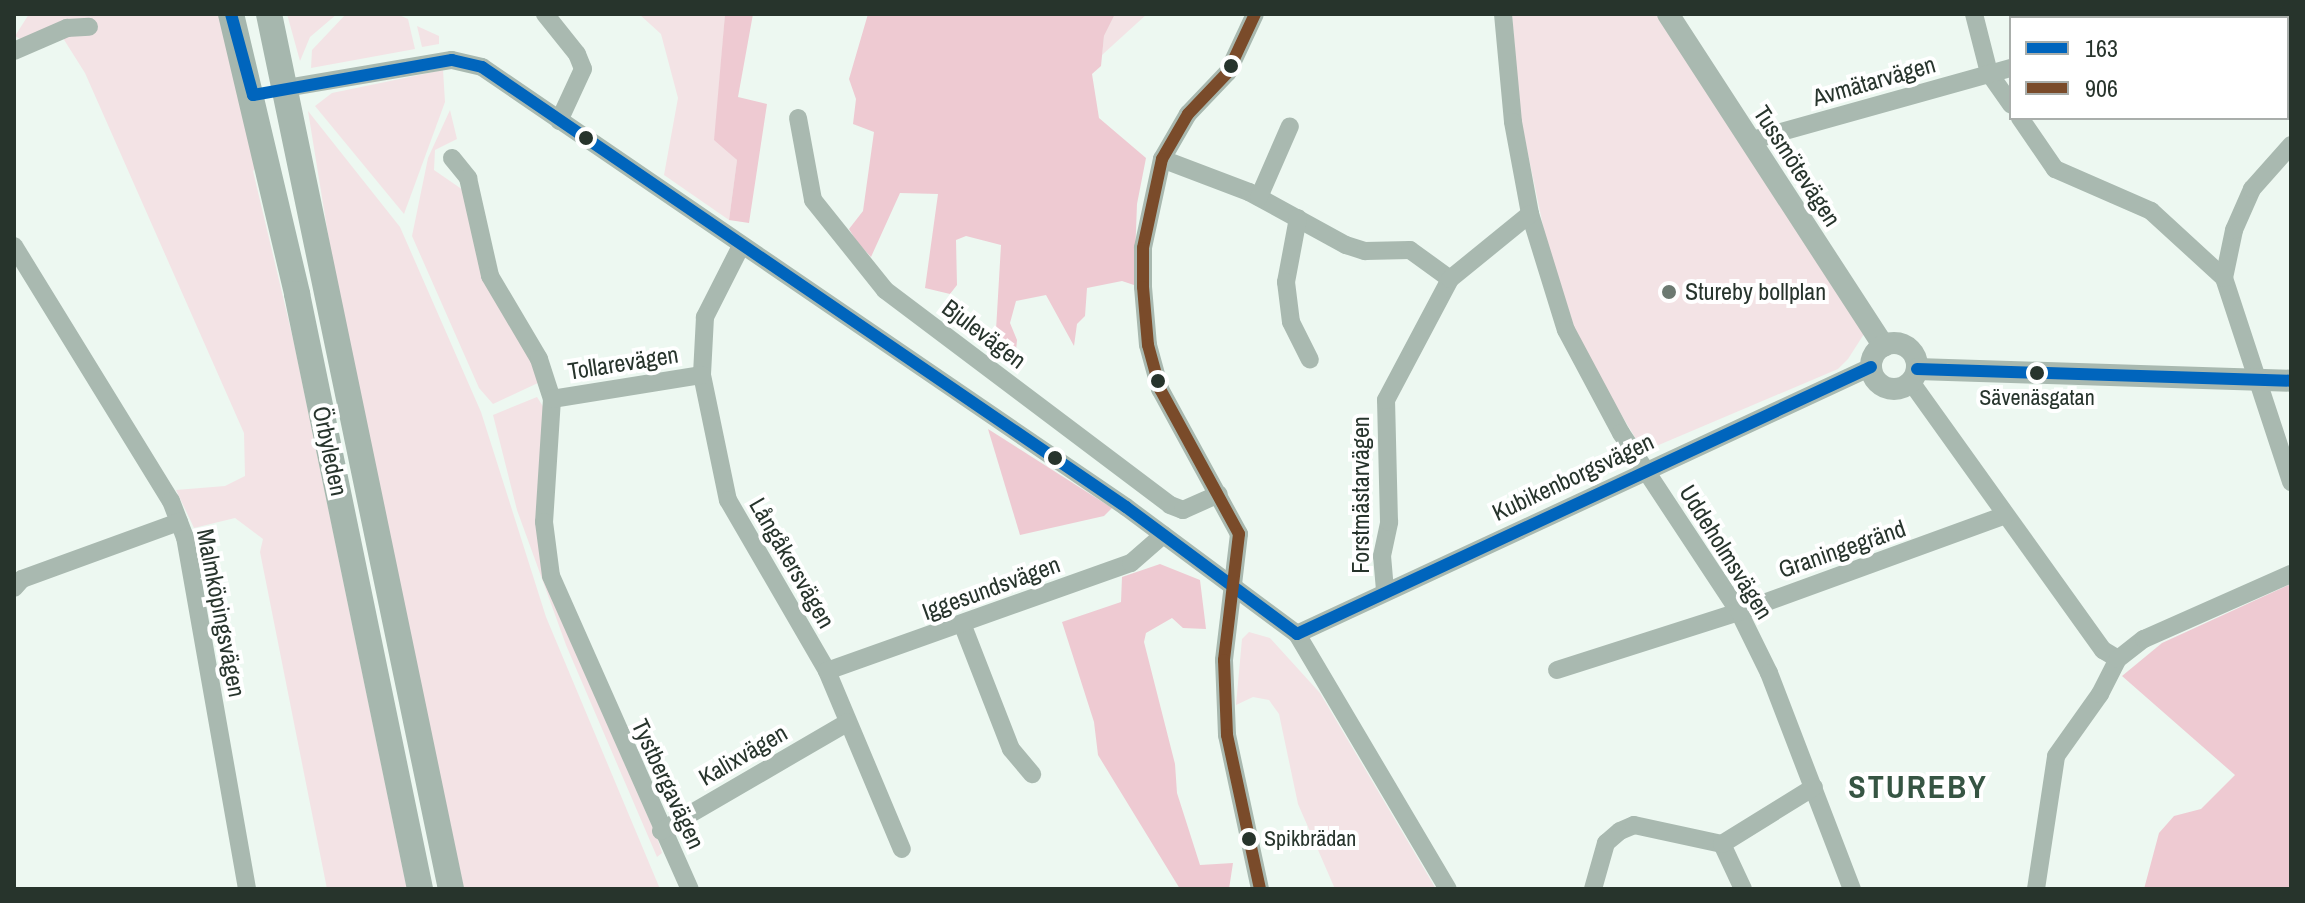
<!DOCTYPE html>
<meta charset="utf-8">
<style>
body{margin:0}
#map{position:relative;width:2305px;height:903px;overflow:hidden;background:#edf8f1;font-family:"Archivo Narrow",sans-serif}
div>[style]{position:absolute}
.green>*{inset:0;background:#f3e3e5}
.forest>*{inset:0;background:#eecad2}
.minor>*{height:18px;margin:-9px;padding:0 9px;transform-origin:9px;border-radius:9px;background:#a9b9b0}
.tertiary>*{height:22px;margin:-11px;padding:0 11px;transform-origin:11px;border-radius:11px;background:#a9b9b0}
.tertiary>.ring{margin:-11px;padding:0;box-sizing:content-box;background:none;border:22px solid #a9b9b0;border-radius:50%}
.secondary>*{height:26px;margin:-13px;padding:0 13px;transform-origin:13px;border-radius:13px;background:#a6b7ae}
.bus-1>*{height:12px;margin:-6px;padding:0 6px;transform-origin:6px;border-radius:6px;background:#0065bd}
.bus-2>*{height:12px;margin:-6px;padding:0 6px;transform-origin:6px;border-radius:6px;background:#7a4b2a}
.dots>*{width:22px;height:22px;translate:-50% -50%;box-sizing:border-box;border:4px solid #fff;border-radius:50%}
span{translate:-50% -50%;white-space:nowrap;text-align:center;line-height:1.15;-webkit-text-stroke:8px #fff;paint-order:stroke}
.bus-label{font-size:22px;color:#27342c}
.left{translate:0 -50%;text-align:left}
.street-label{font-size:24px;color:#27342c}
.poi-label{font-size:24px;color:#27342c}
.district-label{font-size:32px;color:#365543;font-weight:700;letter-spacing:2px}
.frame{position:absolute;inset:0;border:16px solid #27342c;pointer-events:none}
.legend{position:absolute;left:2009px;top:16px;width:280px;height:104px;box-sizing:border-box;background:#fff;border:2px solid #a9aeab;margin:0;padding:10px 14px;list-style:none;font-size:24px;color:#27342c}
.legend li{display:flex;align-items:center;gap:16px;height:40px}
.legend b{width:40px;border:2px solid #a9aeab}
</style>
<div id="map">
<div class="green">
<i style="clip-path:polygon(29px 14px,220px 14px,258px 165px,253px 171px,294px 343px,407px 889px,327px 889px,260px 552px,263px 539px,235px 518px,194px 528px,176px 490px,225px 486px,245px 476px,244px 433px,85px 73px,56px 27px,22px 40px,15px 36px)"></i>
<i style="clip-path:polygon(287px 14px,337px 14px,310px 37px,300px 61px)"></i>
<i style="clip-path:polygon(346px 14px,397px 14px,408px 19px,415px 49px,311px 68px,312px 50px)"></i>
<i style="clip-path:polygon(639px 14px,725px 14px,715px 139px,737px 160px,729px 220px,664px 175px,678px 98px,661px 34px)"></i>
<i style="clip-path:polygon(1115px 14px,1147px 14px,1102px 55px,1104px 36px)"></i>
<i style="clip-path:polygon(1512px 14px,1656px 14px,1864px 334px,1848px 359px,1838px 369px,1654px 447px,1639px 444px,1581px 348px,1546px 240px,1520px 116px)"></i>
<i style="clip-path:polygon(417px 26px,439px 36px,439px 44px,422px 47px)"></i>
<i style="clip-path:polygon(443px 70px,445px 102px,404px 214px,315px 106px,332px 93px)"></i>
<i style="clip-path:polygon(450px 110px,457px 139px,435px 150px,434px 170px,463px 190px,540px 382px,493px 404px,479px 388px,412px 236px,428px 158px)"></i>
<i style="clip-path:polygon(308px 111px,400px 227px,481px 412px,546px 617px,660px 889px,464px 889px,336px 284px)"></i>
<i style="clip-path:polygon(537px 397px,544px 408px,555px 606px,657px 837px,662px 853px,657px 857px,566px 645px,517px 510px,493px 415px)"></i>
<i style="clip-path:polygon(1249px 632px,1270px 638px,1320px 693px,1436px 889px,1335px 889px,1298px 804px,1279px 714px,1269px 700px,1253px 697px,1236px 705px,1242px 639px)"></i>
</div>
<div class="forest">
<i style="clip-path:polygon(725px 14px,753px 14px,738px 97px,767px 104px,749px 223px,729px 220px,737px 160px,714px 140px)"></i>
<i style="clip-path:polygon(868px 14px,1115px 14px,1104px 36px,1101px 66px,1092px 74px,1099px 118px,1146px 158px,1137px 204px,1134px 285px,1122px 281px,1087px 288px,1085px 316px,1077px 324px,1074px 346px,1046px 295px,1016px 301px,1010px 323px,1017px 340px,1015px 362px,988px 348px,996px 330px,1001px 245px,966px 236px,956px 240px,957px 285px,950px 294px,925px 288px,938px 194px,900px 193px,871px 257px,857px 242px,849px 229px,863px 211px,874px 132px,853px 124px,856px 99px,849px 79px)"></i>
<i style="clip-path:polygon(988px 429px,1112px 508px,1104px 516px,1020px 535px)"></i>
<i style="clip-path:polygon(1160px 564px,1200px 580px,1206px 629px,1183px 628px,1172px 618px,1146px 633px,1144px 642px,1175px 764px,1177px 793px,1200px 865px,1233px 863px,1229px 889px,1180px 889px,1098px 755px,1094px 722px,1062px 622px,1121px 602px,1122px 577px)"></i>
<i style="clip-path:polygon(2291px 584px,2291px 889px,2144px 889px,2159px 833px,2174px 816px,2201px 809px,2235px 775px,2122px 676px,2162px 643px)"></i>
</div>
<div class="minor">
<i style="left:545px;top:14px;width:51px;rotate:51.3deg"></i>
<i style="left:577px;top:54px;width:16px;rotate:68deg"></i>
<i style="left:583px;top:69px;width:57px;rotate:114.8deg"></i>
<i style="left:1255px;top:14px;width:64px;rotate:115deg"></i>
<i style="left:1228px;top:72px;width:58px;rotate:133.6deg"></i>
<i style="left:1188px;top:114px;width:52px;rotate:120deg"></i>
<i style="left:1162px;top:159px;width:91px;rotate:102.1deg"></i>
<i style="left:1143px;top:248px;width:39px;rotate:90deg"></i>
<i style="left:1143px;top:287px;width:58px;rotate:85.1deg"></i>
<i style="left:1148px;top:345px;width:46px;rotate:74.7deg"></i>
<i style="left:1160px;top:389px;width:165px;rotate:61.4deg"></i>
<i style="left:1239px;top:534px;width:127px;rotate:96.8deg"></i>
<i style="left:1224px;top:660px;width:75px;rotate:87.7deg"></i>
<i style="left:1227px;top:735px;width:157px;rotate:77.9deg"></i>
<i style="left:1503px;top:14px;width:108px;rotate:84.7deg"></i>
<i style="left:1513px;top:122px;width:94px;rotate:79.5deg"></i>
<i style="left:1530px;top:214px;width:121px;rotate:72.8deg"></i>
<i style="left:1566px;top:330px;width:117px;rotate:61.9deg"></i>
<i style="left:1621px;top:433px;width:214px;rotate:56.6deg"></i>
<i style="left:1739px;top:612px;width:68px;rotate:63.8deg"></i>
<i style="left:1769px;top:673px;width:231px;rotate:69deg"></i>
<i style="left:1974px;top:14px;width:61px;rotate:75.7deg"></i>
<i style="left:1989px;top:73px;width:39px;rotate:55deg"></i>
<i style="left:14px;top:51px;width:58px;rotate:-23.5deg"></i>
<i style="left:67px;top:28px;width:22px;rotate:-3deg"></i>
<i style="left:286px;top:88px;width:168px;rotate:-9.6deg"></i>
<i style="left:452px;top:60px;width:31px;rotate:13deg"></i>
<i style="left:482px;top:67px;width:780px;rotate:34.34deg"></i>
<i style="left:1126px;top:507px;width:213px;rotate:36.6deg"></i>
<i style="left:1297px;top:634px;width:296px;rotate:59.4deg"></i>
<i style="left:798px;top:118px;width:83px;rotate:79.6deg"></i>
<i style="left:813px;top:200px;width:115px;rotate:51.3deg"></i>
<i style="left:885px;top:290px;width:357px;rotate:37deg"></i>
<i style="left:1170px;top:505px;width:14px;rotate:21deg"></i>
<i style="left:1183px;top:510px;width:39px;rotate:-24deg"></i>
<i style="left:2020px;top:118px;width:62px;rotate:55.5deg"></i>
<i style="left:2055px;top:169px;width:105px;rotate:23.6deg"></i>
<i style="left:2151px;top:211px;width:99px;rotate:42.5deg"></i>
<i style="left:2224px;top:278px;width:215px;rotate:71.8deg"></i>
<i style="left:1749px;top:141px;width:272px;rotate:-15.6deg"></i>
<i style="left:452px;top:158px;width:26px;rotate:51deg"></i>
<i style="left:468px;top:178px;width:100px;rotate:77.3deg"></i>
<i style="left:490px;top:276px;width:96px;rotate:59.4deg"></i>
<i style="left:539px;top:359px;width:42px;rotate:72deg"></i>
<i style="left:552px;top:399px;width:123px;rotate:93.7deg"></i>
<i style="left:544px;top:522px;width:54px;rotate:82.6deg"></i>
<i style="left:551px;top:576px;width:342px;rotate:66.1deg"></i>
<i style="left:1162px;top:159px;width:93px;rotate:20.8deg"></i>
<i style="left:1249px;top:192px;width:111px;rotate:28.7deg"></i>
<i style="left:1346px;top:245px;width:20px;rotate:18deg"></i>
<i style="left:1365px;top:251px;width:45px;rotate:-1.3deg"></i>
<i style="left:1410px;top:250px;width:49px;rotate:35.9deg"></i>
<i style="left:1259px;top:197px;width:77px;rotate:-66.4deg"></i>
<i style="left:1298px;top:218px;width:65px;rotate:100.6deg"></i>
<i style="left:1286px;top:282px;width:40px;rotate:82.9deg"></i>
<i style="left:1291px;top:322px;width:42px;rotate:63.4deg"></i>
<i style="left:14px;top:246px;width:299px;rotate:58.4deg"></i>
<i style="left:171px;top:501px;width:39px;rotate:69deg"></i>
<i style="left:185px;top:537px;width:357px;rotate:80deg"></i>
<i style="left:741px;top:246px;width:80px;rotate:116.9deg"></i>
<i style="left:705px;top:317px;width:58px;rotate:93deg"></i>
<i style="left:702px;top:375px;width:128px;rotate:78.3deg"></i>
<i style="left:728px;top:500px;width:198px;rotate:59.9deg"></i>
<i style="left:827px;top:671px;width:193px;rotate:67.2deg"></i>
<i style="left:2224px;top:278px;width:49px;rotate:-78.2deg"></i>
<i style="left:2234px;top:230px;width:45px;rotate:-66.3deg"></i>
<i style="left:2252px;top:189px;width:59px;rotate:-48.4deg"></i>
<i style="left:1911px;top:382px;width:330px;rotate:54.4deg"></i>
<i style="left:2103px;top:650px;width:17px;rotate:31deg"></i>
<i style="left:552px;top:399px;width:152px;rotate:-9.1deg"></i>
<i style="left:14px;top:588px;width:12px;rotate:-48deg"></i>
<i style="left:22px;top:579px;width:167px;rotate:-20deg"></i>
<i style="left:1385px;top:590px;width:34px;rotate:-95deg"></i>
<i style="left:1382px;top:556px;width:35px;rotate:-78deg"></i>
<i style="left:1389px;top:522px;width:122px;rotate:-91.4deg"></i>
<i style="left:1386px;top:400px;width:137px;rotate:-62.1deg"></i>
<i style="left:1450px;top:279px;width:103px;rotate:-39.1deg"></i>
<i style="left:963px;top:626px;width:132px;rotate:68.7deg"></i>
<i style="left:1011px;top:749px;width:33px;rotate:50deg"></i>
<i style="left:1297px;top:634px;width:633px;rotate:-24.95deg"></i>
<i style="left:1557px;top:670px;width:191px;rotate:-17.7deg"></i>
<i style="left:1739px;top:612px;width:283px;rotate:-20deg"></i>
<i style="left:827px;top:671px;width:323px;rotate:-19.6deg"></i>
<i style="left:1131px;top:563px;width:43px;rotate:-41.2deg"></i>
<i style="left:661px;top:831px;width:216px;rotate:-30.2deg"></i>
<i style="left:1722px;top:844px;width:50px;rotate:65deg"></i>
<i style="left:1593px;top:889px;width:48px;rotate:-74.2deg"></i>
<i style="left:1606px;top:843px;width:18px;rotate:-41deg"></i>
<i style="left:1620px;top:831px;width:15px;rotate:-23deg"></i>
<i style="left:1634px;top:825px;width:90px;rotate:12.2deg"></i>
<i style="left:1722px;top:844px;width:108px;rotate:-31.8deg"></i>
<i style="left:2036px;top:889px;width:134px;rotate:-81.4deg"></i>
<i style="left:2056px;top:756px;width:76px;rotate:-54.6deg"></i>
<i style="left:2100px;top:694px;width:39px;rotate:-63deg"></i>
<i style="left:2118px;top:659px;width:33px;rotate:-38deg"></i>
<i style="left:2144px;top:639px;width:161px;rotate:-23.9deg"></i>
</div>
<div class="tertiary">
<i style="left:1668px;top:14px;width:396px;rotate:57deg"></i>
<i class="ring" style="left:1871px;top:343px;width:24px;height:24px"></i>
<i style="left:1917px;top:369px;width:374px;rotate:1.8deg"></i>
</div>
<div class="secondary">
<i style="left:231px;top:14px;width:288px;rotate:76.7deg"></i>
<i style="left:297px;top:294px;width:608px;rotate:78.32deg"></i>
<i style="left:269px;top:14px;width:894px;rotate:78.25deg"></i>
</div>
<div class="bus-1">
<i style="left:231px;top:14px;width:84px;rotate:74.8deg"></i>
<i style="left:253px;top:95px;width:202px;rotate:-10deg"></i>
<i style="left:452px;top:60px;width:31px;rotate:13deg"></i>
<i style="left:482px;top:67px;width:780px;rotate:34.34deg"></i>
<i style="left:1126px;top:507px;width:213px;rotate:36.6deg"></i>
<i style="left:1917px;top:369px;width:374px;rotate:1.8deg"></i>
<i style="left:1297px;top:634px;width:633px;rotate:-24.95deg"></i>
</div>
<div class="bus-2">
<i style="left:1255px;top:14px;width:64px;rotate:115deg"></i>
<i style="left:1228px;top:72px;width:58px;rotate:133.6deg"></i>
<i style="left:1188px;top:114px;width:52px;rotate:120deg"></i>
<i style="left:1162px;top:159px;width:91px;rotate:102.1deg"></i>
<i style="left:1143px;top:248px;width:39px;rotate:90deg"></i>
<i style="left:1143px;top:287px;width:58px;rotate:85.1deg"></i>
<i style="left:1148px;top:345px;width:46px;rotate:74.7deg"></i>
<i style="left:1160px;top:389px;width:165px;rotate:61.4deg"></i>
<i style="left:1239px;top:534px;width:127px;rotate:96.8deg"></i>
<i style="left:1224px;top:660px;width:75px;rotate:87.7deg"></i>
<i style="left:1227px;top:735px;width:157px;rotate:77.9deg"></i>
</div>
<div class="dots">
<i style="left:1231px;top:66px;background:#27342c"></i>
<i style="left:586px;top:138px;background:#27342c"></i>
<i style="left:1669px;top:292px;background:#6c7971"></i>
<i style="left:2037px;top:373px;background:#27342c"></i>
<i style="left:1158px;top:381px;background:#27342c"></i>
<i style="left:1055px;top:458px;background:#27342c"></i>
<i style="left:1249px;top:839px;background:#27342c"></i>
</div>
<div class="bus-label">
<span style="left:2037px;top:398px">Sävenäsgatan</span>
<span class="left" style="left:1264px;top:839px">Spikbrädan</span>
</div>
<div class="street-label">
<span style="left:1874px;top:81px;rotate:-16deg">Avmätarvägen</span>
<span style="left:1797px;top:166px;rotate:57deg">Tussmötevägen</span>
<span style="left:984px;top:334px;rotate:37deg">Bjulevägen</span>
<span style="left:623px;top:363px;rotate:-9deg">Tollarevägen</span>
<span style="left:330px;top:451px;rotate:78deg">Örbyleden</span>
<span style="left:1573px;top:477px;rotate:-25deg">Kubikenborgsvägen</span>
<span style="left:1361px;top:495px;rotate:-90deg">Forstmästarvägen</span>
<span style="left:1842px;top:549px;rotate:-19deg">Graningegränd</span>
<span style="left:1726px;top:552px;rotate:58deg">Uddeholmsvägen</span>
<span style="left:792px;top:563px;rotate:60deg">Långåkersvägen</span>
<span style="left:991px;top:588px;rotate:-20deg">Iggesundsvägen</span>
<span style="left:221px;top:613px;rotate:79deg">Malmköpingsvägen</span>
<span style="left:743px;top:755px;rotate:-30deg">Kalixvägen</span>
<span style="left:668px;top:784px;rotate:65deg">Tystbergavägen</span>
</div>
<div class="poi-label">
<span class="left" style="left:1685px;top:292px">Stureby bollplan</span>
</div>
<div class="district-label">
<span style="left:1918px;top:787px">STUREBY</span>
</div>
<div class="frame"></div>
<ul class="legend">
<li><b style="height:10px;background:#0065bd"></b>163</li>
<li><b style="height:10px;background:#7a4b2a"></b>906</li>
</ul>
</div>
